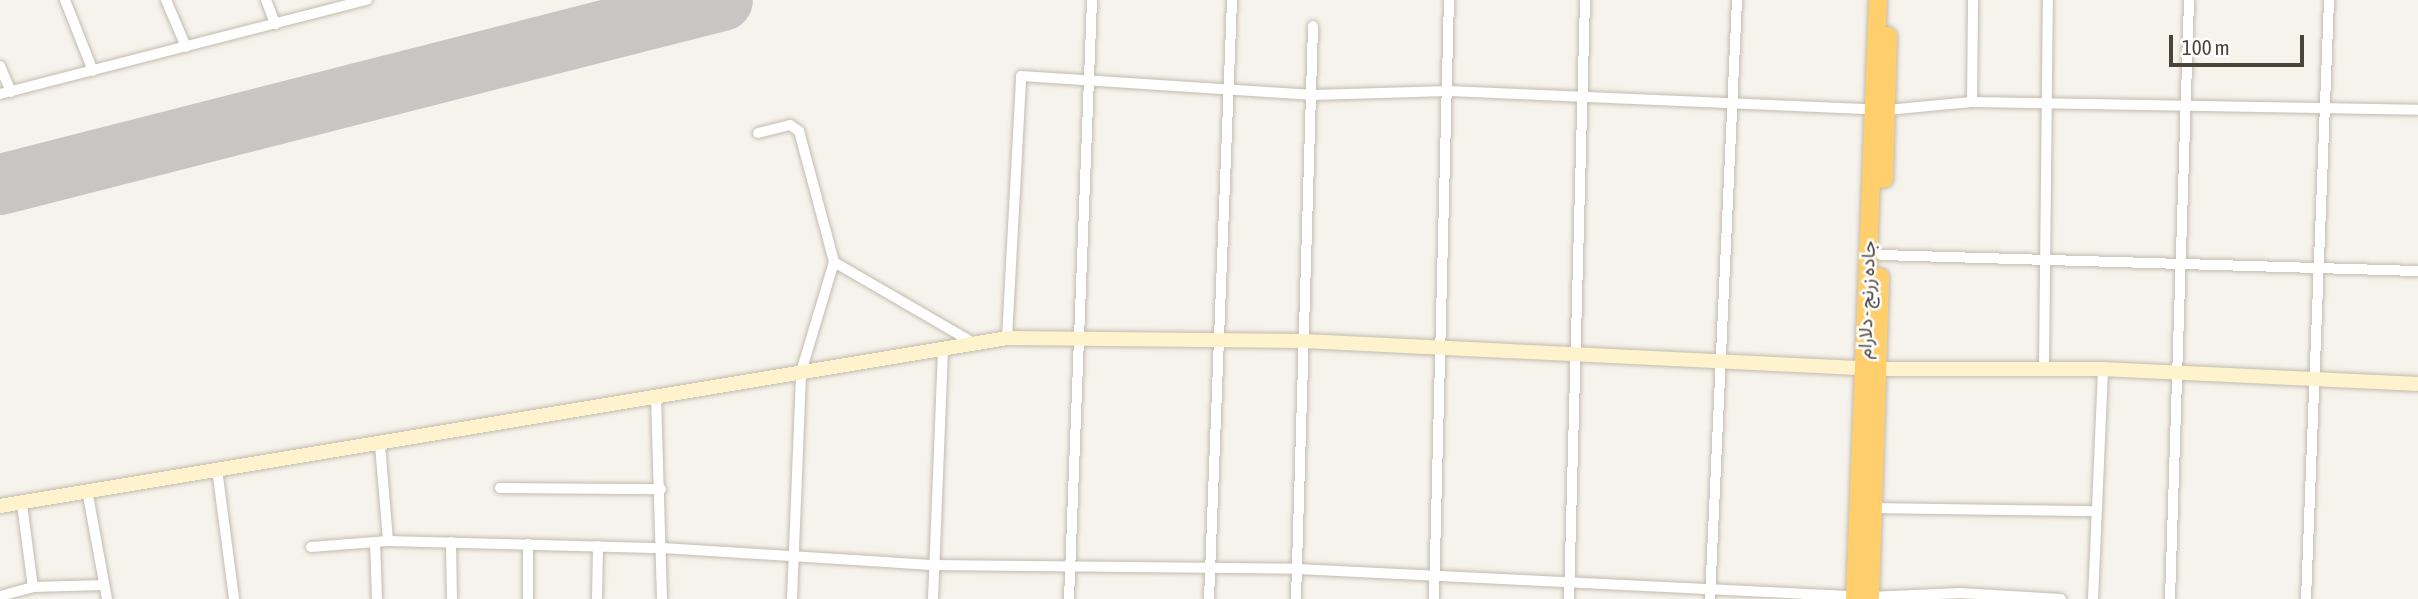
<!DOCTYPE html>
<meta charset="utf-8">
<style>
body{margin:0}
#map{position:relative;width:2418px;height:599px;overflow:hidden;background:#f6f3ec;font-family:"Asap Condensed",Vazirmatn,sans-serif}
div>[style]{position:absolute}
.runway>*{height:61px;margin:-30.5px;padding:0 30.5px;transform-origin:30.5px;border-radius:30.5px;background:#c8c6c3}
.roads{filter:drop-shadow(0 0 2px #c2bbae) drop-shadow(0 0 2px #c2bbae)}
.street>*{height:10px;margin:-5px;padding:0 5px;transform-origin:5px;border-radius:5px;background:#fff}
.secondary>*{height:14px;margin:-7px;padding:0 7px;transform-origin:7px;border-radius:7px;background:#fff3cd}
.highway>*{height:18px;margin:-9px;padding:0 9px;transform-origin:9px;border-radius:9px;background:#ffcf6e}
span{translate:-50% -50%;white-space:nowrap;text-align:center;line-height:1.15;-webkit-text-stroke:5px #fff;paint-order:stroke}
.street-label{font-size:19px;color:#4b4439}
.scale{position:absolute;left:2169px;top:35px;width:135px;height:32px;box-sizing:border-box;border:4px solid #4b4439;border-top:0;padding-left:9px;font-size:21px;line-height:24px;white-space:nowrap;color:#4b4439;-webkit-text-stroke:5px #fff;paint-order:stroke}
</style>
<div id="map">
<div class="runway">
<i style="left:0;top:184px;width:745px;rotate:-14.3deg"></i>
</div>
<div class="roads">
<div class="street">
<i style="left:65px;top:0;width:76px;rotate:68.5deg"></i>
<i style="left:166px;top:0;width:51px;rotate:66.9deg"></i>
<i style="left:266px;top:0;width:26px;rotate:69deg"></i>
<i style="left:0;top:66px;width:28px;rotate:67deg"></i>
<i style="left:0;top:94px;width:379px;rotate:-14.4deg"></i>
<i style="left:1972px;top:102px;width:102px;rotate:-89.4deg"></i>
<i style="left:758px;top:133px;width:33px;rotate:-14deg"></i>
<i style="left:790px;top:125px;width:11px;rotate:34deg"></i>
<i style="left:799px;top:131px;width:136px;rotate:75deg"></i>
<i style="left:834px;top:262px;width:162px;rotate:30.1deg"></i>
<i style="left:1881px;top:255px;width:537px;rotate:1.71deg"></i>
<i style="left:1007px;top:338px;width:262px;rotate:-86.9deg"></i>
<i style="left:1021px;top:76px;width:293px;rotate:3.7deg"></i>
<i style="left:1313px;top:95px;width:136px;rotate:-1.7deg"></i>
<i style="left:1449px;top:91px;width:438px;rotate:2.5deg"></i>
<i style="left:1887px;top:110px;width:85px;rotate:-5.4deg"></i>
<i style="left:1972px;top:102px;width:446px;rotate:1deg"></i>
<i style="left:2044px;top:367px;width:367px;rotate:-89.4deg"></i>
<i style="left:656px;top:397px;width:202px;rotate:88.3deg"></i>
<i style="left:380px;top:445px;width:96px;rotate:85.2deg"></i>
<i style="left:217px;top:469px;width:131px;rotate:82.5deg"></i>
<i style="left:500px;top:488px;width:161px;rotate:0.4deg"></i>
<i style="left:87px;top:490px;width:111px;rotate:79.6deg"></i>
<i style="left:22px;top:504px;width:84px;rotate:82.5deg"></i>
<i style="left:1873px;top:508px;width:220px;rotate:0.8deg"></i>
<i style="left:375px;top:542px;width:57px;rotate:88deg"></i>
<i style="left:451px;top:542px;width:57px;rotate:89deg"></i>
<i style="left:528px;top:544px;width:55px;rotate:90deg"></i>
<i style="left:311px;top:547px;width:77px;rotate:-4.5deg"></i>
<i style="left:388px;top:541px;width:274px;rotate:1.5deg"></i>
<i style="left:662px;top:548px;width:274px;rotate:3.6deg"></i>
<i style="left:935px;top:565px;width:362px;rotate:0.6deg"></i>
<i style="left:1297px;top:569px;width:574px;rotate:2.8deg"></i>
<i style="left:1870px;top:597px;width:90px;rotate:-2.5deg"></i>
<i style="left:1960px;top:593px;width:101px;rotate:3.4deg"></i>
<i style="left:0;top:596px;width:34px;rotate:-15deg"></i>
<i style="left:33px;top:587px;width:71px;rotate:-1.6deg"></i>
<i style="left:597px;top:599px;width:53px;rotate:-88.9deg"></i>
<i style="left:792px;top:599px;width:227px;rotate:-87.7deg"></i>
<i style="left:801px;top:372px;width:115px;rotate:-73.3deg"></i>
<i style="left:933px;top:599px;width:249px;rotate:-87.7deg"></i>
<i style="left:1069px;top:599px;width:599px;rotate:-87.8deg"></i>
<i style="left:1209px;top:599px;width:599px;rotate:-87.8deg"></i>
<i style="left:1296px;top:599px;width:573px;rotate:-88.3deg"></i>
<i style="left:1434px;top:599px;width:599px;rotate:-88.57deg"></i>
<i style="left:1569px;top:599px;width:599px;rotate:-88.47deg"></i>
<i style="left:1710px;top:599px;width:600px;rotate:-87.42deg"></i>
<i style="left:2093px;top:599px;width:230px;rotate:-87.5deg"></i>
<i style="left:2170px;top:599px;width:599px;rotate:-88.18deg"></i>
<i style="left:2306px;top:599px;width:599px;rotate:-87.8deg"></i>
</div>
<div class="secondary">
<i style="left:0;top:506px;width:1021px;rotate:-9.47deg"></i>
<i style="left:1007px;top:338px;width:297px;rotate:0.6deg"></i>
<i style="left:1304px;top:341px;width:574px;rotate:2.8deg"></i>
<i style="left:1877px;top:369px;width:226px"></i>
<i style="left:2103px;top:369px;width:315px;rotate:2.7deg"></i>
</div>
<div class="highway">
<i style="left:1884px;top:179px;width:143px;rotate:-88.4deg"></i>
<i style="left:1855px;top:599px;width:599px;rotate:-87.8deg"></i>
<i style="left:1870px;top:599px;width:322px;rotate:-88.2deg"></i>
</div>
</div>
<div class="street-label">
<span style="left:1867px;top:300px;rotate:-88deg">جاده زرنج - دلارام</span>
</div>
<div class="scale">100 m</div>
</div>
